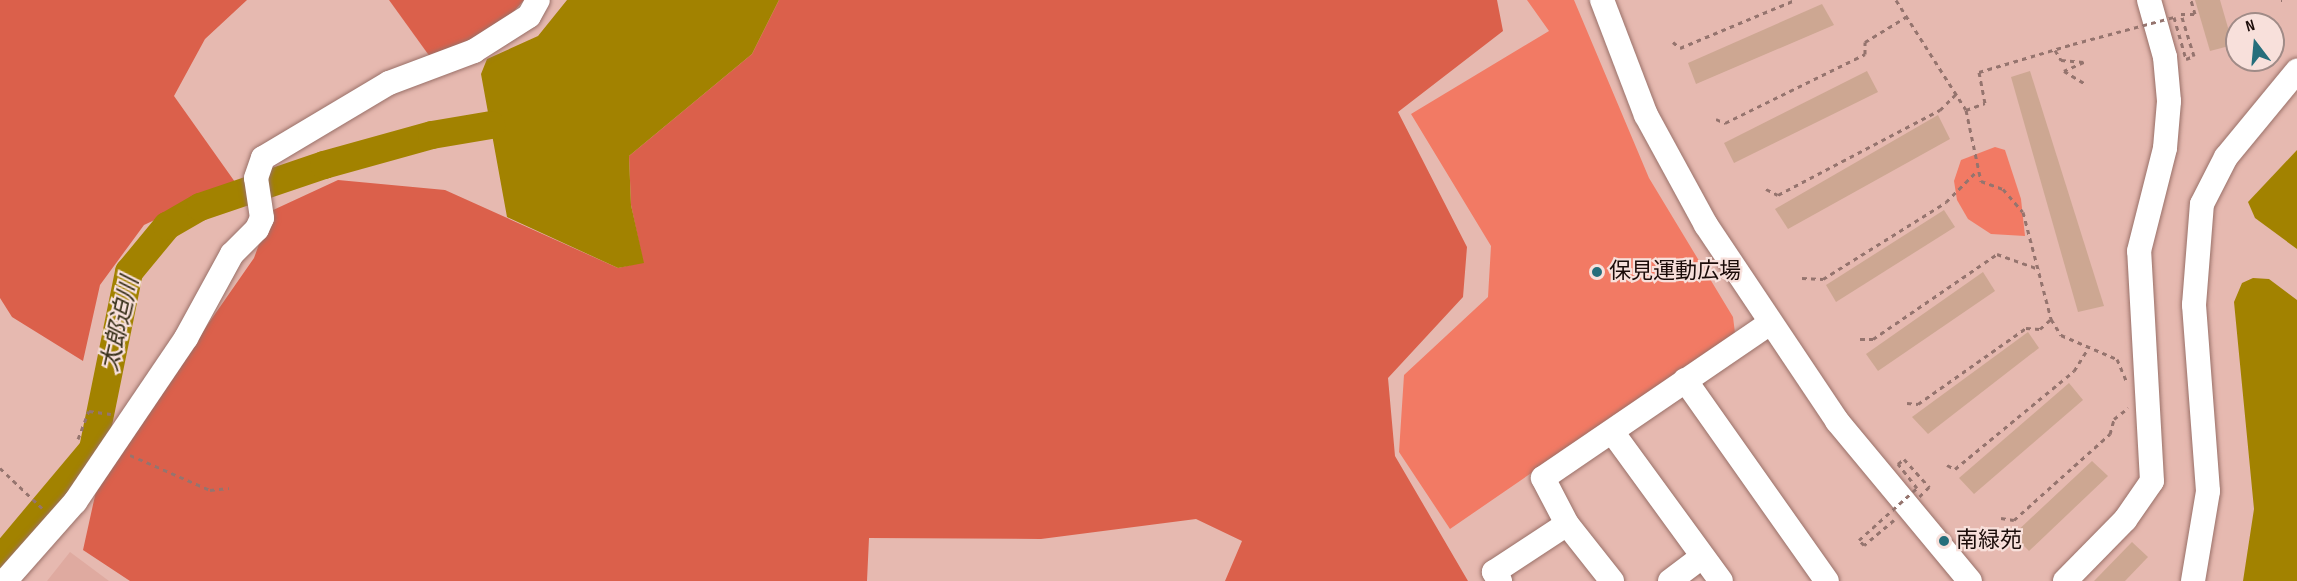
<!DOCTYPE html>
<meta charset="utf-8">
<style>
body{margin:0}
#map{position:relative;width:2297px;height:581px;overflow:hidden;background:#e6b9b0;font-family:"Sofia Sans Condensed","Noto Sans JP",sans-serif}
div>[style]{position:absolute}
.built>*{inset:0;background:#dfaaa0}
.green>*{inset:0;background:#f27a64}
.forest>*{inset:0;background:#db604b}
.water>*{inset:0;background:#a28200}
.river>*{height:28px;margin:-14px;padding:0 14px;transform-origin:14px;border-radius:14px;background:#a28200}
.building>*{inset:0;background:#cda792}
.path>*{height:3px;margin-top:-1.5px;transform-origin:0;background:repeating-linear-gradient(90deg,#95746e 0 4.5px,transparent 0 9px)}
.roads{filter:drop-shadow(0 0 2px #997068) drop-shadow(0 0 2px #997068)}
.minor>*{height:24px;margin:-12px;padding:0 12px;transform-origin:12px;border-radius:12px;background:#fff}
.path-bridge>*{height:3px;margin-top:-1.5px;transform-origin:0;background:repeating-linear-gradient(90deg,#95746e 0 4.5px,transparent 0 9px)}
.dots>*{width:16px;height:16px;translate:-50% -50%;box-sizing:border-box;border:3px solid #f8e0db;border-radius:50%}
span{translate:-50% -50%;white-space:nowrap;text-align:center;line-height:1.15;-webkit-text-stroke:4.5px #f8e0db;paint-order:stroke}
.poi-label{font-size:22px;color:#1b0c09}
.left{translate:0 -50%;text-align:left}
.water-label{font-size:24px;color:#39311b;font-style:italic}
.north{position:absolute;left:2225px;top:12px;width:60px;height:60px;box-sizing:border-box;background:#f8e0db;border:2px solid #a08b87;border-radius:50%;rotate:344deg;font-size:16px;font-weight:700;line-height:24px;text-align:center;color:#1b0c09}
.north::after{content:'';display:block;margin:auto;width:21px;height:27px;background:#266e7b;clip-path:polygon(50% 0,100% 100%,50% 72%,0 100%)}
</style>
<div id="map">
<div class="built">
<i style="clip-path:polygon(70px 552px,109px 581px,47px 581px)"></i>
</div>
<div class="green">
<i style="clip-path:polygon(1527px 0,1574px 0,1649px 178px,1733px 317px,1735px 333px,1450px 529px,1399px 452px,1404px 375px,1488px 297px,1491px 246px,1411px 114px,1549px 31px)"></i>
<i style="clip-path:polygon(1995px 147px,2005px 150px,2021px 199px,2025px 236px,1991px 234px,1968px 219px,1957px 200px,1954px 181px,1961px 160px)"></i>
</div>
<div class="forest">
<i style="clip-path:polygon(0 0,247px 0,205px 39px,174px 96px,235px 182px,144px 225px,100px 285px,83px 361px,12px 317px,0 298px)"></i>
<i style="clip-path:polygon(389px 0,524px 0,507px 19px,433px 61px)"></i>
<i style="clip-path:polygon(779px 0,1497px 0,1503px 31px,1398px 112px,1467px 247px,1463px 297px,1388px 378px,1395px 456px,1468px 581px,1225px 581px,1242px 541px,1196px 519px,1041px 539px,869px 538px,867px 581px,130px 581px,83px 550px,98px 482px,254px 258px,271px 211px,338px 180px,445px 190px,618px 268px,643px 262px,631px 205px,629px 156px,752px 54px)"></i>
</div>
<div class="water">
<i style="clip-path:polygon(567px 0,779px 0,752px 54px,629px 156px,631px 205px,644px 263px,618px 268px,507px 217px,481px 74px,487px 59px,538px 36px)"></i>
<i style="clip-path:polygon(2297px 150px,2297px 249px,2255px 218px,2248px 202px)"></i>
<i style="clip-path:polygon(2253px 278px,2269px 279px,2297px 300px,2297px 581px,2243px 581px,2254px 509px,2234px 302px,2242px 283px)"></i>
</div>
<div class="river">
<i style="left:0;top:560px;width:145px;rotate:-50deg"></i>
<i style="left:93px;top:449px;width:181px;rotate:-78.5deg"></i>
<i style="left:129px;top:272px;width:60px;rotate:-50.4deg"></i>
<i style="left:167px;top:226px;width:38px;rotate:-30deg"></i>
<i style="left:200px;top:207px;width:131px;rotate:-18.7deg"></i>
<i style="left:324px;top:165px;width:112px;rotate:-15.5deg"></i>
<i style="left:432px;top:135px;width:60px;rotate:-9.6deg"></i>
</div>
<div class="building">
<i style="clip-path:polygon(2195px 0,2220px 0,2233px 45px,2210px 51px)"></i>
<i style="clip-path:polygon(1822px 4px,1834px 25px,1696px 84px,1688px 63px)"></i>
<i style="clip-path:polygon(1867px 71px,1878px 92px,1734px 163px,1724px 143px)"></i>
<i style="clip-path:polygon(2030px 71px,2104px 306px,2078px 312px,2011px 77px)"></i>
<i style="clip-path:polygon(1938px 115px,1950px 139px,1788px 229px,1775px 209px)"></i>
<i style="clip-path:polygon(1944px 210px,1955px 227px,1836px 302px,1826px 285px)"></i>
<i style="clip-path:polygon(1983px 272px,1995px 291px,1878px 371px,1866px 354px)"></i>
<i style="clip-path:polygon(2028px 332px,2039px 348px,1928px 434px,1912px 417px)"></i>
<i style="clip-path:polygon(2069px 383px,2083px 400px,1974px 494px,1959px 478px)"></i>
<i style="clip-path:polygon(2092px 461px,2108px 476px,2029px 551px,2013px 535px)"></i>
<i style="clip-path:polygon(2132px 542px,2148px 557px,2125px 581px,2094px 581px)"></i>
</div>
<div class="path">
<i style="left:1896px;top:0;width:130px;rotate:57.5deg"></i>
<i style="left:1966px;top:110px;width:73px;rotate:78.1deg"></i>
<i style="left:1981px;top:181px;width:23px;rotate:20deg"></i>
<i style="left:2003px;top:189px;width:30px;rotate:49deg"></i>
<i style="left:2023px;top:212px;width:111px;rotate:75.3deg"></i>
<i style="left:2051px;top:319px;width:19px;rotate:58deg"></i>
<i style="left:2061px;top:335px;width:61px;rotate:23.2deg"></i>
<i style="left:2117px;top:359px;width:23px;rotate:67deg"></i>
<i style="left:2281px;top:0;width:1px"></i>
<i style="left:2181px;top:14px;width:14px"></i>
<i style="left:2195px;top:14px;width:15px;rotate:-106deg"></i>
<i style="left:1673px;top:42px;width:9px;rotate:41deg"></i>
<i style="left:1680px;top:48px;width:125px;rotate:-22.7deg"></i>
<i style="left:2055px;top:50px;width:12px;rotate:59deg"></i>
<i style="left:2061px;top:60px;width:23px;rotate:5deg"></i>
<i style="left:2084px;top:62px;width:22px;rotate:156deg"></i>
<i style="left:2064px;top:71px;width:23px;rotate:31deg"></i>
<i style="left:1966px;top:110px;width:20px;rotate:-20deg"></i>
<i style="left:1985px;top:103px;width:32px;rotate:-101deg"></i>
<i style="left:1979px;top:72px;width:98px;rotate:-16.6deg"></i>
<i style="left:1716px;top:119px;width:10px;rotate:24deg"></i>
<i style="left:1725px;top:123px;width:156px;rotate:-26.2deg"></i>
<i style="left:1865px;top:54px;width:12px;rotate:-90deg"></i>
<i style="left:1865px;top:42px;width:48px;rotate:-31.4deg"></i>
<i style="left:1766px;top:189px;width:13px;rotate:27deg"></i>
<i style="left:1778px;top:195px;width:183px;rotate:-27.7deg"></i>
<i style="left:1940px;top:110px;width:24px;rotate:-45deg"></i>
<i style="left:1802px;top:278px;width:21px;rotate:3deg"></i>
<i style="left:1823px;top:279px;width:145px;rotate:-32deg"></i>
<i style="left:1946px;top:202px;width:44px;rotate:-45deg"></i>
<i style="left:1860px;top:339px;width:13px"></i>
<i style="left:1873px;top:339px;width:150px;rotate:-34.4deg"></i>
<i style="left:1997px;top:254px;width:45px;rotate:19.7deg"></i>
<i style="left:1907px;top:403px;width:11px;rotate:5deg"></i>
<i style="left:1918px;top:404px;width:132px;rotate:-35.1deg"></i>
<i style="left:2026px;top:328px;width:14px;rotate:4deg"></i>
<i style="left:2040px;top:329px;width:15px;rotate:-42deg"></i>
<i style="left:78px;top:439px;width:30px;rotate:-69deg"></i>
<i style="left:89px;top:411px;width:22px;rotate:8deg"></i>
<i style="left:130px;top:455px;width:87px;rotate:23.6deg"></i>
<i style="left:210px;top:490px;width:19px;rotate:-6deg"></i>
<i style="left:1947px;top:465px;width:9px;rotate:27deg"></i>
<i style="left:1955px;top:469px;width:154px;rotate:-39.5deg"></i>
<i style="left:2074px;top:371px;width:28px;rotate:-58deg"></i>
<i style="left:0;top:468px;width:58px;rotate:43.6deg"></i>
<i style="left:2001px;top:518px;width:13px;rotate:9deg"></i>
<i style="left:2014px;top:520px;width:129px;rotate:-41.9deg"></i>
<i style="left:2110px;top:434px;width:16px;rotate:-75deg"></i>
<i style="left:2114px;top:419px;width:18px;rotate:-38deg"></i>
</div>
<div class="roads">
<div class="minor">
<i style="left:1602px;top:0;width:123px;rotate:69.1deg"></i>
<i style="left:1646px;top:115px;width:125px;rotate:61.4deg"></i>
<i style="left:1706px;top:225px;width:236px;rotate:56.2deg"></i>
<i style="left:1837px;top:421px;width:208px;rotate:50.3deg"></i>
<i style="left:1685px;top:380px;width:246px;rotate:54.8deg"></i>
<i style="left:1613px;top:433px;width:183px;rotate:53.9deg"></i>
<i style="left:5px;top:581px;width:106px;rotate:-48.5deg"></i>
<i style="left:75px;top:502px;width:198px;rotate:-55.9deg"></i>
<i style="left:186px;top:338px;width:96px;rotate:-61.3deg"></i>
<i style="left:232px;top:254px;width:35px;rotate:-45deg"></i>
<i style="left:257px;top:229px;width:12px;rotate:-66deg"></i>
<i style="left:262px;top:218px;width:40px;rotate:-98.5deg"></i>
<i style="left:256px;top:178px;width:21px;rotate:-71deg"></i>
<i style="left:263px;top:158px;width:147px;rotate:-30.8deg"></i>
<i style="left:389px;top:83px;width:91px;rotate:-20.6deg"></i>
<i style="left:474px;top:51px;width:65px;rotate:-32.5deg"></i>
<i style="left:529px;top:16px;width:18px;rotate:-61deg"></i>
<i style="left:1500px;top:581px;width:11px;rotate:-124deg"></i>
<i style="left:1494px;top:572px;width:87px;rotate:-33.3deg"></i>
<i style="left:1612px;top:581px;width:73px;rotate:-128.3deg"></i>
<i style="left:1567px;top:524px;width:52px;rotate:-117.6deg"></i>
<i style="left:1543px;top:478px;width:273px;rotate:-34.3deg"></i>
<i style="left:1670px;top:581px;width:39px;rotate:-37deg"></i>
<i style="left:2065px;top:581px;width:86px;rotate:-45.5deg"></i>
<i style="left:2125px;top:520px;width:47px;rotate:-55.3deg"></i>
<i style="left:2152px;top:481px;width:230px;rotate:-93.2deg"></i>
<i style="left:2139px;top:251px;width:106px;rotate:-75.8deg"></i>
<i style="left:2165px;top:148px;width:47px;rotate:-85.1deg"></i>
<i style="left:2169px;top:101px;width:44px;rotate:-95.2deg"></i>
<i style="left:2165px;top:57px;width:59px;rotate:-105.7deg"></i>
<i style="left:2193px;top:581px;width:91px;rotate:-80.5deg"></i>
<i style="left:2208px;top:491px;width:187px;rotate:-94.3deg"></i>
<i style="left:2194px;top:305px;width:101px;rotate:-85.5deg"></i>
<i style="left:2202px;top:204px;width:53px;rotate:-62.9deg"></i>
<i style="left:2226px;top:157px;width:112px;rotate:-50.5deg"></i>
</div>
</div>
<div class="path-bridge">
<i style="left:2073px;top:44px;width:105px;rotate:-15deg"></i>
<i style="left:2174px;top:17px;width:44px;rotate:74.1deg"></i>
<i style="left:2186px;top:59px;width:9px;rotate:-21deg"></i>
<i style="left:2194px;top:56px;width:44px;rotate:-107.2deg"></i>
<i style="left:1894px;top:520px;width:39px;rotate:140deg"></i>
<i style="left:1864px;top:545px;width:7px;rotate:-135deg"></i>
<i style="left:1859px;top:540px;width:78px;rotate:-41.9deg"></i>
<i style="left:1917px;top:488px;width:31px;rotate:-128deg"></i>
<i style="left:1898px;top:464px;width:8px;rotate:-40deg"></i>
<i style="left:1904px;top:459px;width:38px;rotate:48deg"></i>
<i style="left:1929px;top:487px;width:16px;rotate:135deg"></i>
</div>
<div class="dots">
<i style="left:1597px;top:272px;background:#266e7b"></i>
<i style="left:1944px;top:541px;background:#266e7b"></i>
</div>
<div class="poi-label">
<span class="left" style="left:1609px;top:272px">保見運動広場</span>
<span class="left" style="left:1956px;top:541px">南緑苑</span>
</div>
<div class="water-label">
<span style="left:120px;top:324px;rotate:-77deg">太郎迫川</span>
</div>
<div class="north">N</div>
</div>
